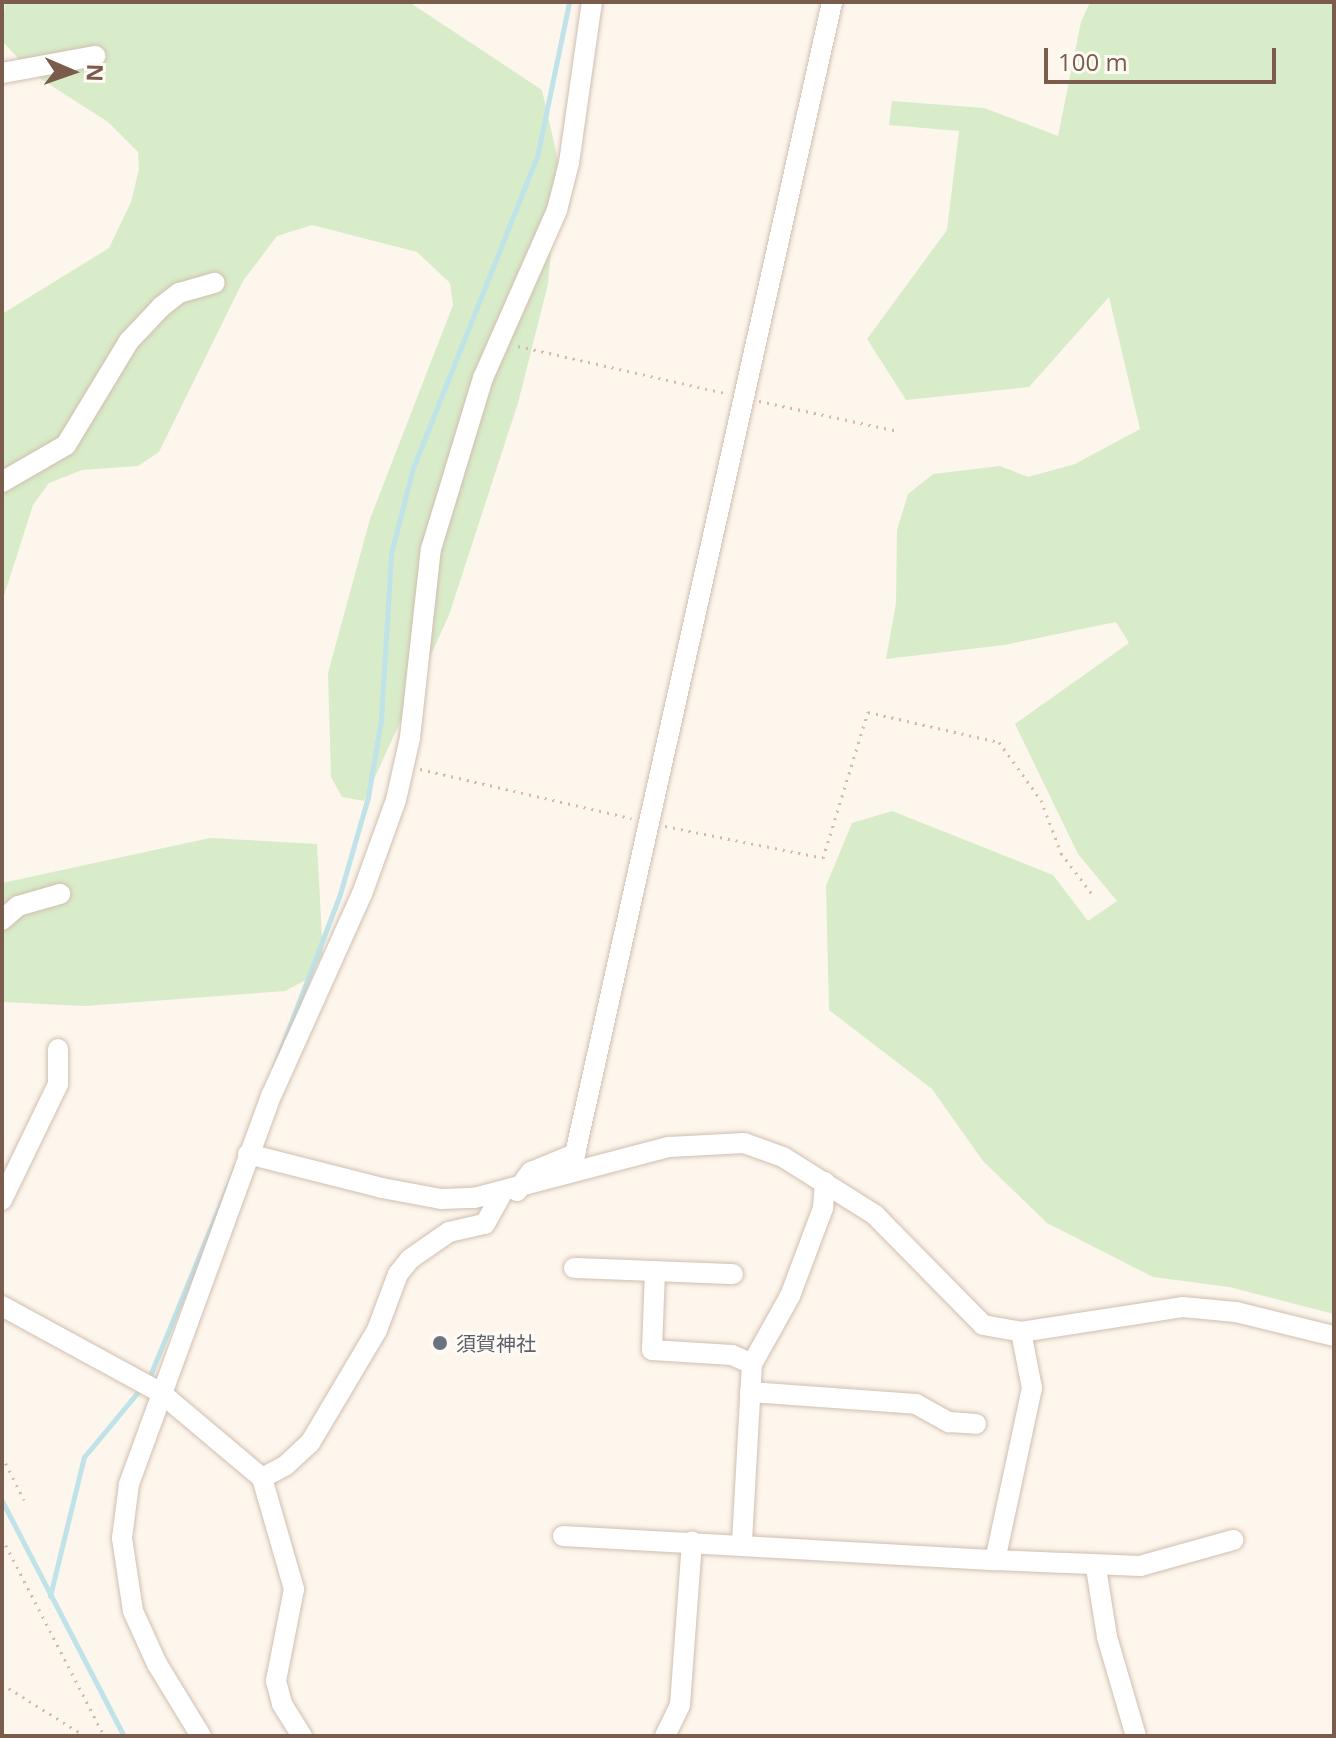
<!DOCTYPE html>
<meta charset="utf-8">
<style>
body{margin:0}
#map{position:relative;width:1336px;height:1738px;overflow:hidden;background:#fdf6ec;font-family:"Open Sans","Noto Sans JP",sans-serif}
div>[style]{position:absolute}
.green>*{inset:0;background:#d8ecc9}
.stream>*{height:5px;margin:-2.5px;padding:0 2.5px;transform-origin:2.5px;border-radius:2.5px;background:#bfe3e8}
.path>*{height:3px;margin-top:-1.5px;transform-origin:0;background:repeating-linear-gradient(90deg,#d9b8a5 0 2px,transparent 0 8px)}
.roads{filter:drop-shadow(0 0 2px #d1beb0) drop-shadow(0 0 2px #d1beb0)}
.minor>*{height:20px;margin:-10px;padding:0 10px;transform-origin:10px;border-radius:10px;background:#fff}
.dots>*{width:22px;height:22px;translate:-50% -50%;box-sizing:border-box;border:4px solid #fffaf3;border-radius:50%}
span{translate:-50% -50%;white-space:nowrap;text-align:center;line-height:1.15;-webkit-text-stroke:6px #fffaf3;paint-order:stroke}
.worship-label{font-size:20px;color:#5b616d}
.left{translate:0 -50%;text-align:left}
.frame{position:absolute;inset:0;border:4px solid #7a5c4d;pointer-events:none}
.north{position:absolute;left:32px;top:32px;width:80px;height:80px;-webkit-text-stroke:6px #fffaf3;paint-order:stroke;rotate:92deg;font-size:22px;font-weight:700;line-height:32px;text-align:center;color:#7a5c4d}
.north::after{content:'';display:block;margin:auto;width:28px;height:36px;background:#7a5c4d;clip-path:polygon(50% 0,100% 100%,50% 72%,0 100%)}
.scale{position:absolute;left:1044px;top:48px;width:232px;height:36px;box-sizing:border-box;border:4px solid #7a5c4d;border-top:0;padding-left:10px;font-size:24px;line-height:28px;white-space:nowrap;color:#7a5c4d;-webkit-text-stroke:6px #fffaf3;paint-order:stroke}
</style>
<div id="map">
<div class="green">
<i style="clip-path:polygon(5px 2px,409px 2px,542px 90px,558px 160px,556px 197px,548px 284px,518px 403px,449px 615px,364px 801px,342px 797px,331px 777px,328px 673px,370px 519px,453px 305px,450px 283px,417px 252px,312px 225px,277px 236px,243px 281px,159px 452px,138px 466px,82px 470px,49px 483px,33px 505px,2px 602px,2px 314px,109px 248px,131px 202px,139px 169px,138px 152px,108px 122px,33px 74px,2px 41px)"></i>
<i style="clip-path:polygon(1090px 2px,1334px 2px,1334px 1314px,1229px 1287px,1153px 1277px,1047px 1223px,983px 1161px,932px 1089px,829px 1010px,826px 886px,852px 823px,892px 811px,1053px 875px,1088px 921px,1117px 901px,1078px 854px,1015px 724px,1129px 643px,1116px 622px,1004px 645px,886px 659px,896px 603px,897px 530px,908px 494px,933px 474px,1000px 466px,1028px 477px,1075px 464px,1140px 429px,1109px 297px,1029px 387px,906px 400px,867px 339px,947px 230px,959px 131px,889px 125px,892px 101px,984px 108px,1058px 136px,1081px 22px)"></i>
<i style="clip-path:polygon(210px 838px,317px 844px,323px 955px,308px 979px,285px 991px,85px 1006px,2px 1002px,2px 883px)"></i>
</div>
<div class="stream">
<i style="left:274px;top:1067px;width:185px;rotate:-69.1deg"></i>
<i style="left:340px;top:894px;width:101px;rotate:-73.9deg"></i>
<i style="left:368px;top:797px;width:79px;rotate:-80.5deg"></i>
<i style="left:381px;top:719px;width:165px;rotate:-86.5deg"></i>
<i style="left:391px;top:554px;width:89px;rotate:-75.7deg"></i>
<i style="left:413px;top:468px;width:335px;rotate:-68.3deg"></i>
<i style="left:537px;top:157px;width:158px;rotate:-78.3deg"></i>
<i style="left:149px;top:1378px;width:229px;rotate:-67.7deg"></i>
<i style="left:2px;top:1501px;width:265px;rotate:62.6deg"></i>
<i style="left:50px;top:1596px;width:143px;rotate:-76.3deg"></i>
<i style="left:84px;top:1457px;width:92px;rotate:-50.3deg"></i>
</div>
<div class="path">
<i style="left:518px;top:346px;width:216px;rotate:12.8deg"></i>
<i style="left:759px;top:401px;width:142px;rotate:12.2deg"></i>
<i style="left:420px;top:769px;width:217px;rotate:13.1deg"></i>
<i style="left:665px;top:826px;width:161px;rotate:11.4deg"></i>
<i style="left:823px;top:858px;width:153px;rotate:-72.9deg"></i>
<i style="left:868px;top:712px;width:134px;rotate:12.9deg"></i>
<i style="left:999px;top:742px;width:72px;rotate:54.1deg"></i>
<i style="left:1041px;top:800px;width:57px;rotate:69.3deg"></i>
<i style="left:1061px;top:853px;width:56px;rotate:52.9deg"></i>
<i style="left:2px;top:1456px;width:49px;rotate:63.4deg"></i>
<i style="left:2px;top:1538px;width:223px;rotate:62.7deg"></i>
<i style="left:2px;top:1684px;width:98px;rotate:32.1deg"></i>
</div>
<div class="roads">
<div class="minor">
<i style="left:2px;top:73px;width:95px;rotate:-10.4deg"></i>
<i style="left:2px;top:482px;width:74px;rotate:-30deg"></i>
<i style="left:66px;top:445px;width:122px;rotate:-58.8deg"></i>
<i style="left:129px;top:341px;width:47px;rotate:-46.7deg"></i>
<i style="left:161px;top:307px;width:23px;rotate:-38deg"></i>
<i style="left:179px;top:293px;width:37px;rotate:-16deg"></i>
<i style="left:2px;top:920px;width:21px;rotate:-41deg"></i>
<i style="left:18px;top:906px;width:44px;rotate:-15.9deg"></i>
<i style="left:248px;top:1154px;width:138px;rotate:14.2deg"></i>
<i style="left:382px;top:1188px;width:60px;rotate:10.6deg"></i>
<i style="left:441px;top:1199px;width:33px;rotate:-2deg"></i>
<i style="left:474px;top:1198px;width:202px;rotate:-14.7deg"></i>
<i style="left:669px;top:1147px;width:75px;rotate:-3.1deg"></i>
<i style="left:744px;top:1143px;width:41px;rotate:19.7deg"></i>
<i style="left:783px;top:1157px;width:109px;rotate:32.2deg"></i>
<i style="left:875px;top:1215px;width:154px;rotate:45.5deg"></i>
<i style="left:983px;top:1325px;width:39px;rotate:10deg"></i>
<i style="left:1021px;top:1332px;width:163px;rotate:-8.8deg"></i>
<i style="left:1182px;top:1307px;width:54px;rotate:5.3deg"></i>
<i style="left:1236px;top:1312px;width:101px;rotate:13.8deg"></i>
<i style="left:517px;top:1191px;width:24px;rotate:-54deg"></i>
<i style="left:531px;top:1172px;width:48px;rotate:-22.2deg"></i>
<i style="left:575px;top:1154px;width:1180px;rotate:-77.42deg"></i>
<i style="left:2px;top:1200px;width:129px;rotate:-64.2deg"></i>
<i style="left:58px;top:1084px;width:35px;rotate:-90deg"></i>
<i style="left:574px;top:1268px;width:159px;rotate:2.2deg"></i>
<i style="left:655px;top:1271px;width:79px;rotate:92.2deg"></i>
<i style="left:652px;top:1350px;width:80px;rotate:3.6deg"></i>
<i style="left:732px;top:1355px;width:22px;rotate:24deg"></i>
<i style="left:2px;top:1306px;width:180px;rotate:28.6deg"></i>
<i style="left:160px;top:1392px;width:133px;rotate:40.1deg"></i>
<i style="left:262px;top:1478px;width:116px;rotate:73.9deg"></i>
<i style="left:294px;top:1589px;width:94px;rotate:101.1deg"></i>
<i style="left:276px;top:1681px;width:24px;rotate:75deg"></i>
<i style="left:282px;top:1704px;width:38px;rotate:58deg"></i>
<i style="left:1021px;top:1332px;width:57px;rotate:78.9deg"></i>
<i style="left:1032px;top:1388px;width:176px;rotate:102.1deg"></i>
<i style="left:995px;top:1560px;width:145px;rotate:2.4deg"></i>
<i style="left:1140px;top:1566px;width:97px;rotate:-15.6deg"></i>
<i style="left:750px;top:1392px;width:166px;rotate:4.1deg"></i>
<i style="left:916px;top:1404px;width:38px;rotate:29deg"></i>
<i style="left:949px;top:1422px;width:27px;rotate:4deg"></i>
<i style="left:262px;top:1478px;width:26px;rotate:-28deg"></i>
<i style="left:285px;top:1466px;width:34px;rotate:-43deg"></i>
<i style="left:310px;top:1443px;width:131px;rotate:-59.3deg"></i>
<i style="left:377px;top:1330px;width:60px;rotate:-69.4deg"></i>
<i style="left:398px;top:1274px;width:19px;rotate:-51deg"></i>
<i style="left:410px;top:1259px;width:47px;rotate:-34.7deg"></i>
<i style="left:449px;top:1232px;width:37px;rotate:-13deg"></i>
<i style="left:485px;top:1224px;width:33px;rotate:-61deg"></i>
<i style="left:563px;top:1536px;width:433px;rotate:3.2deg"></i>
<i style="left:742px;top:1542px;width:178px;rotate:-86.8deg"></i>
<i style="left:752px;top:1364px;width:78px;rotate:-60.8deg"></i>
<i style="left:790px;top:1296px;width:94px;rotate:-69.4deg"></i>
<i style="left:823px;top:1208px;width:26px;rotate:-86deg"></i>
<i style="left:1096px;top:1568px;width:70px;rotate:80.9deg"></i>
<i style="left:1107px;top:1637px;width:103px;rotate:73.7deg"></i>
<i style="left:201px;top:1736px;width:84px;rotate:-121.4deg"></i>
<i style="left:157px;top:1664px;width:58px;rotate:-114.4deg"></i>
<i style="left:133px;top:1611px;width:74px;rotate:-98.6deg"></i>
<i style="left:122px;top:1538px;width:54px;rotate:-82.6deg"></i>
<i style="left:129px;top:1484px;width:415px;rotate:-69.9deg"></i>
<i style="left:272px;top:1094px;width:219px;rotate:-65.8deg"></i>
<i style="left:362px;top:894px;width:100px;rotate:-70.1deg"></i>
<i style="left:396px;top:800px;width:64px;rotate:-77.3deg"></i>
<i style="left:410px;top:738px;width:190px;rotate:-83.7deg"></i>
<i style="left:431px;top:549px;width:179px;rotate:-73.1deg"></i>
<i style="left:483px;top:378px;width:184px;rotate:-66.2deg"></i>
<i style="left:557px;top:210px;width:49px;rotate:-75.7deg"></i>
<i style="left:569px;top:163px;width:163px;rotate:-81.9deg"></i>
<i style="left:665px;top:1736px;width:34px;rotate:-64deg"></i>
<i style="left:680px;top:1705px;width:164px;rotate:-85.8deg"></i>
</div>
</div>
<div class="dots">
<i style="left:440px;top:1343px;background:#6b7280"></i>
</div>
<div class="worship-label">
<span class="left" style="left:456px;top:1343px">須賀神社</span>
</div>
<div class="frame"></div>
<div class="north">N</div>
<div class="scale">100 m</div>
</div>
